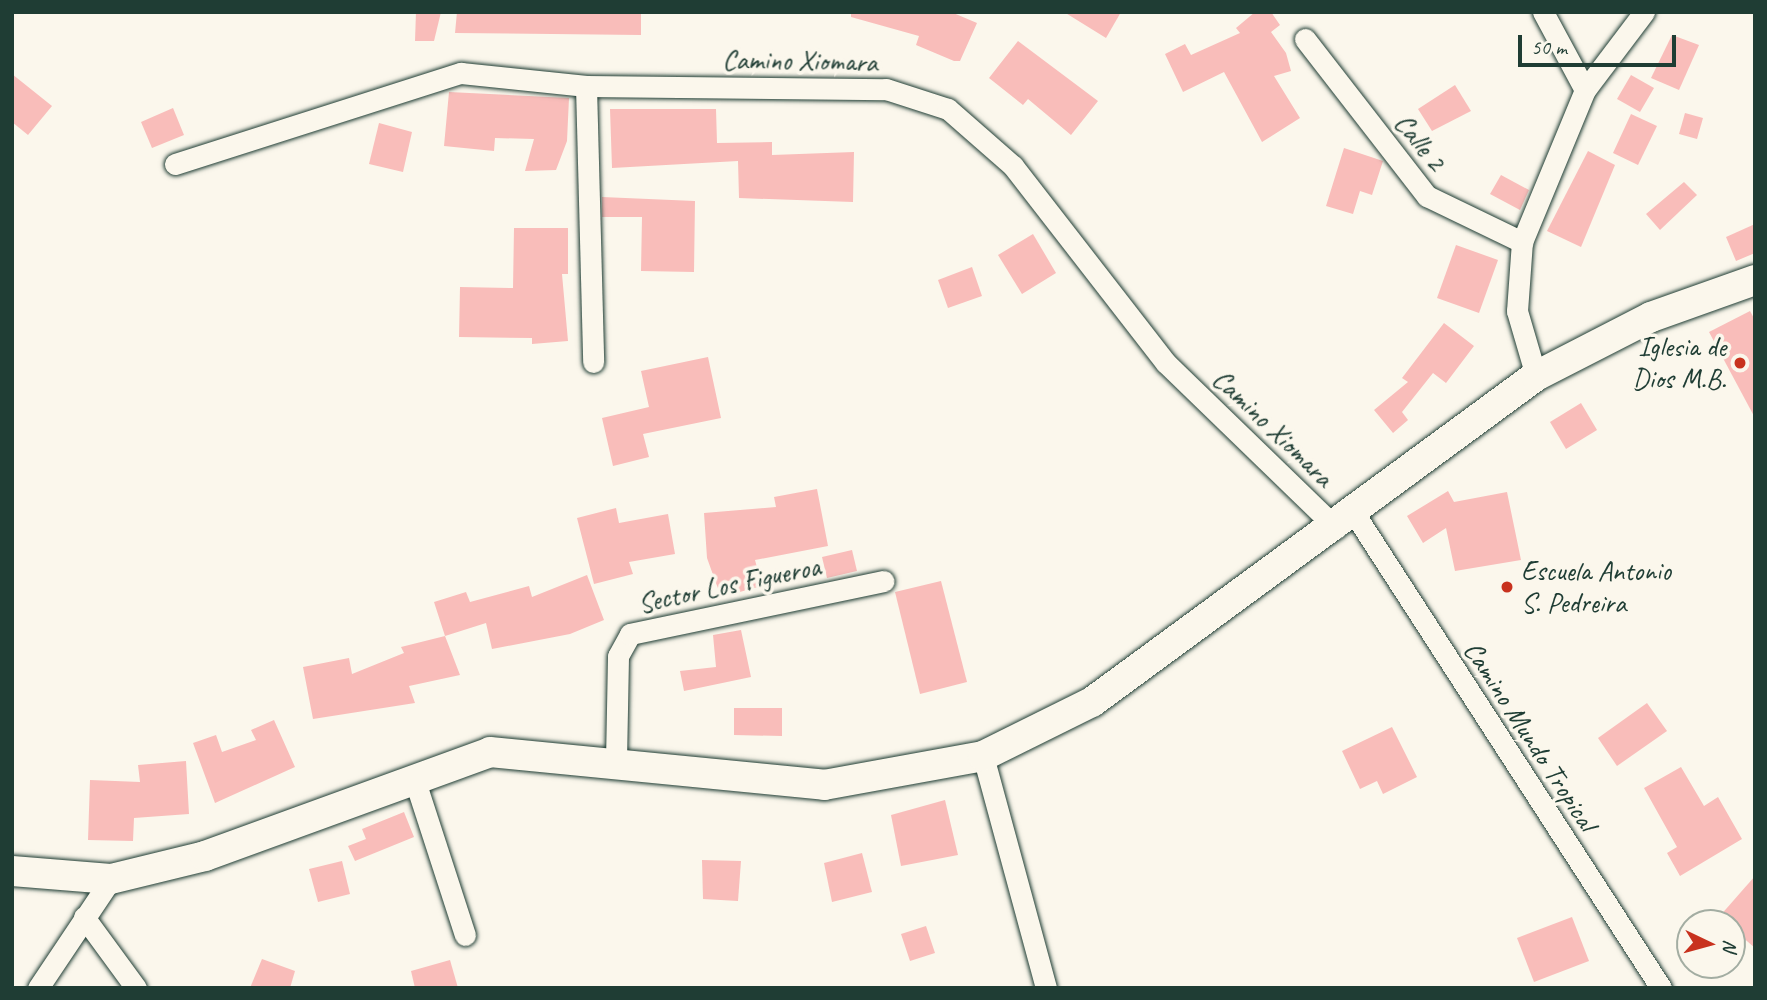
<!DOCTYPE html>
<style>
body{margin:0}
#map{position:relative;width:1767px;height:1000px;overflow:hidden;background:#fbf7ec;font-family:Caveat,sans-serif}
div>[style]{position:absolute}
.building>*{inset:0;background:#f9bdba}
.roads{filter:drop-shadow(0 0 2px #1f3d34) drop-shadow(0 0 2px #1f3d34)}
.street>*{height:21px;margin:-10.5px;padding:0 10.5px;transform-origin:10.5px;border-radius:10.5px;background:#fbf7ec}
.secondary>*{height:30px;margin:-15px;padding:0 15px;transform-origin:15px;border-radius:15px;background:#fbf7ec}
.dots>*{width:19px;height:19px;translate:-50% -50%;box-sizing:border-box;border:4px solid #fbf7ec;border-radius:50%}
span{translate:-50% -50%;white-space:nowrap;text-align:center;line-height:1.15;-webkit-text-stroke:7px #fbf7ec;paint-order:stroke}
.street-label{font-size:28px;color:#1f3d34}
.poi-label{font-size:28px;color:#1f3d34}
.right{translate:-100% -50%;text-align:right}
.left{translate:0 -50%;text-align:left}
.frame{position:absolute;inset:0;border:14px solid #1f3d34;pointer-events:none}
.north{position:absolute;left:1676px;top:909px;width:70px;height:70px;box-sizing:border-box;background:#fbf7ec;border:2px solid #a3ada2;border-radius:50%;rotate:95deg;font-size:19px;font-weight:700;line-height:28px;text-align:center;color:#1f3d34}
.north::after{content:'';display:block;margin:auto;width:24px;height:32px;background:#c8321e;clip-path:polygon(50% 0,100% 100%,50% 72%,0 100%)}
.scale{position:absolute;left:1518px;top:35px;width:158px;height:32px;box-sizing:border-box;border:4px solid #1f3d34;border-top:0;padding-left:9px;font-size:21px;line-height:24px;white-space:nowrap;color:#1f3d34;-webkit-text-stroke:5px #fbf7ec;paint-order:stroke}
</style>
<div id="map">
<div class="building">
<i style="clip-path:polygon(416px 12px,441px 12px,434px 41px,415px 41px)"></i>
<i style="clip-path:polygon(457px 12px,641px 12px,641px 35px,455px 33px)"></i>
<i style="clip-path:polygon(851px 12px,951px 12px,977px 23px,960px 61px,954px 61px,916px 45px,919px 36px,851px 17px)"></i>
<i style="clip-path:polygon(1064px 12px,1121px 12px,1106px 38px)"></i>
<i style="clip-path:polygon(1255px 12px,1271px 12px,1280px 25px,1271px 32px,1286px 53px,1291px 71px,1274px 76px,1300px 118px,1262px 142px,1224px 72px,1183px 92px,1165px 54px,1185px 44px,1191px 55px,1240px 33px,1236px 28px)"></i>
<i style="clip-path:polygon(1672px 35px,1699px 45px,1679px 90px,1651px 78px)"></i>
<i style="clip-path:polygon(1018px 41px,1098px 101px,1071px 135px,1028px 99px,1023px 105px,989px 78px)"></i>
<i style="clip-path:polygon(12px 74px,52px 106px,28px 135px,12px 122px)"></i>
<i style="clip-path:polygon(1631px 75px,1654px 88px,1640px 112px,1617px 99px)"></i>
<i style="clip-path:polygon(1455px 85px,1471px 111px,1432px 131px,1418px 109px)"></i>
<i style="clip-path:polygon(449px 92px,569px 98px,567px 141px,556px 170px,525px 171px,534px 139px,495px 138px,494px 151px,444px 146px)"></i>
<i style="clip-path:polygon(173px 108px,184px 135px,152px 148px,141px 122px)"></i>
<i style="clip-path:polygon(610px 109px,716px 109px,717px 143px,772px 142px,772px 155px,854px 152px,853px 202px,739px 198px,738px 161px,612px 168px)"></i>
<i style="clip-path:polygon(1685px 113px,1703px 118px,1697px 139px,1679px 134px)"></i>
<i style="clip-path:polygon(1631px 114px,1657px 126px,1638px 165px,1613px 153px)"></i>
<i style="clip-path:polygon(379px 123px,412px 132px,403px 172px,369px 164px)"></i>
<i style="clip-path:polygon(1344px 148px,1383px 161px,1372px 195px,1360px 191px,1353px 214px,1326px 206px)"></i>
<i style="clip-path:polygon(1588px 151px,1615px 165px,1581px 247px,1547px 231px)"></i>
<i style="clip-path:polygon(1501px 175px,1529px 190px,1520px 210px,1490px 194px)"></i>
<i style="clip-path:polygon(1684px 182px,1697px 195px,1660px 230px,1646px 214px)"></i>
<i style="clip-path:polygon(602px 197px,695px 201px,694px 272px,641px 271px,642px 217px,602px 217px)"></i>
<i style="clip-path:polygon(1755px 224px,1755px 253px,1736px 261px,1726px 237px)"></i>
<i style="clip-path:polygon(514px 228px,568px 228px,568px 274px,562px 274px,568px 341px,532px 344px,532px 338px,459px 337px,460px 287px,513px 288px)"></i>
<i style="clip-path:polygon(1033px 234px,1056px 273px,1022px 294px,998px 255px)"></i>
<i style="clip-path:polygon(1456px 245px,1498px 260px,1479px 313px,1437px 298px)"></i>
<i style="clip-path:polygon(972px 267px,982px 296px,948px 308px,938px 280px)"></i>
<i style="clip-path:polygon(1750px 311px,1755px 320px,1755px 418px,1709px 332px)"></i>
<i style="clip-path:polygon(1444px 323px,1474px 346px,1446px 383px,1433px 373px,1402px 412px,1408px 420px,1393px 433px,1374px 410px,1408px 382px,1402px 378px)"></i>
<i style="clip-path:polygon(708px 357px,721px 418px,643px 434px,649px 457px,613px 466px,602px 418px,649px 407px,641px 371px)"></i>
<i style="clip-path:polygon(1581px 403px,1597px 430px,1566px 449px,1550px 422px)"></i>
<i style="clip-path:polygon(817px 489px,828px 546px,755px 560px,762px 586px,721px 597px,707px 558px,704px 513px,776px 507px,774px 497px)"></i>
<i style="clip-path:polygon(1448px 491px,1454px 502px,1507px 492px,1521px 560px,1455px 571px,1446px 528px,1423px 543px,1407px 516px)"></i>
<i style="clip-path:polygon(616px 508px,619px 523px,668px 514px,675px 554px,629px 562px,633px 574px,594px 584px,577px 518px)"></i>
<i style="clip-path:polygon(852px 550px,857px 571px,827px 578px,822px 557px)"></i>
<i style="clip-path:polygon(587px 575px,604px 620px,570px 634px,492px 649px,486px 623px,445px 636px,434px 602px,466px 592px,470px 602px,529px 586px,532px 597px)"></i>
<i style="clip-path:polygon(941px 581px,967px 682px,920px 694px,895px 592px)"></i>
<i style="clip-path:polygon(741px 630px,751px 677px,684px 691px,680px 671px,716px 667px,713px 635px)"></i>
<i style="clip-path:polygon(445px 636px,460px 675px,409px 686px,415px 703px,313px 719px,303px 667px,349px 658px,352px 674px,404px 653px,401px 647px)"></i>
<i style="clip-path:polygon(1647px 703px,1667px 731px,1617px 766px,1598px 738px)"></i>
<i style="clip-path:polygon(734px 708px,782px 708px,782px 736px,734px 735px)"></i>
<i style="clip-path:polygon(274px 720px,295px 767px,215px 803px,193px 743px,216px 735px,222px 752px,256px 740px,251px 730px)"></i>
<i style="clip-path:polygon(1392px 727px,1417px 777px,1383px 794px,1377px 781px,1360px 789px,1342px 751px)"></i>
<i style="clip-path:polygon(186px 761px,189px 814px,134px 818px,133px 841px,88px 840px,90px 780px,140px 782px,138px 765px)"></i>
<i style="clip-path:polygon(1681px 767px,1704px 806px,1718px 797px,1742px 839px,1680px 876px,1667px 853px,1677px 847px,1644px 788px)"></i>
<i style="clip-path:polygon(945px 800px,958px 855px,901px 866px,891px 815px)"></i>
<i style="clip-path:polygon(404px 812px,414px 837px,355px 861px,348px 846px,366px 839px,362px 829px)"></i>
<i style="clip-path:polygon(862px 853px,872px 892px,832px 902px,824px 863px)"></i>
<i style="clip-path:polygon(702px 860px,741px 861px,738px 901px,703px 899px)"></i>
<i style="clip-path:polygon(342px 861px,350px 894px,318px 902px,309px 869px)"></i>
<i style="clip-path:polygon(1755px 876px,1755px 948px,1719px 917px)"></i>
<i style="clip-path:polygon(1572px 917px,1589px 961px,1534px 982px,1517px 938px)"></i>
<i style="clip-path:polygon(926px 926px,935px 953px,910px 961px,901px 934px)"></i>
<i style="clip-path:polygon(262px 959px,295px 971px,290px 988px,250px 988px)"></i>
<i style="clip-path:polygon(450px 960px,458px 988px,415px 988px,411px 971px)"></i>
</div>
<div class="roads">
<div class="street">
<i style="left:1305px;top:39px;width:199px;rotate:52.2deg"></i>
<i style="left:1427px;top:196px;width:106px;rotate:25.8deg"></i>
<i style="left:586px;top:86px;width:276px;rotate:88.5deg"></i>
<i style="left:1585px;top:90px;width:98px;rotate:-52.9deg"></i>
<i style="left:175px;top:164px;width:300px;rotate:-17.7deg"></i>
<i style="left:461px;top:73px;width:126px;rotate:5.9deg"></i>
<i style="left:586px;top:86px;width:300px;rotate:0.6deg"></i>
<i style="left:886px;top:89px;width:65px;rotate:17.9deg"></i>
<i style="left:948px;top:109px;width:86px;rotate:41.2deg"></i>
<i style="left:1013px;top:166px;width:249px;rotate:52.2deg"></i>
<i style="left:1166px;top:363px;width:237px;rotate:44.1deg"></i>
<i style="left:1536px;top:376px;width:68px;rotate:-106.3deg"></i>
<i style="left:1517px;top:311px;width:69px;rotate:-85.9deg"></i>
<i style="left:1522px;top:242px;width:165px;rotate:-67.5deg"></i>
<i style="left:1585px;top:90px;width:89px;rotate:-118.3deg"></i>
<i style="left:1354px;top:513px;width:566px;rotate:57.12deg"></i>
<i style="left:983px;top:756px;width:240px;rotate:74.8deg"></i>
<i style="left:616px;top:761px;width:105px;rotate:-88.9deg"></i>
<i style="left:618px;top:656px;width:25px;rotate:-61deg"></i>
<i style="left:630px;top:634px;width:259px;rotate:-11.8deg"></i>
<i style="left:414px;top:778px;width:165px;rotate:72deg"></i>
<i style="left:84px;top:917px;width:88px;rotate:53.8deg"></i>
<i style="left:38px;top:988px;width:131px;rotate:-56.2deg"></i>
</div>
<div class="secondary">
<i style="left:12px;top:871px;width:99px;rotate:4.6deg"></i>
<i style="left:111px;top:879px;width:97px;rotate:-13.7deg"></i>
<i style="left:205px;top:856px;width:303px;rotate:-20deg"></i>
<i style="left:490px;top:752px;width:336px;rotate:5.6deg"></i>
<i style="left:824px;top:785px;width:162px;rotate:-10.3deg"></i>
<i style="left:983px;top:756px;width:122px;rotate:-26.4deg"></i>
<i style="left:1092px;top:702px;width:551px;rotate:-36.29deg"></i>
<i style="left:1536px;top:376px;width:129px;rotate:-27.2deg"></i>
<i style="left:1651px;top:317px;width:110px;rotate:-19.6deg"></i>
</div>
</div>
<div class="dots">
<i style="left:1740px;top:363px;background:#c8321e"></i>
<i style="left:1507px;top:587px;background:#c8321e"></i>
</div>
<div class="street-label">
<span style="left:800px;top:61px;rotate:1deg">Camino Xiomara</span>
<span style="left:1420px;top:142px;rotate:52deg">Calle 2</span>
<span style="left:1273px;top:428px;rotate:44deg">Camino Xiomara</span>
<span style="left:729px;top:585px;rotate:-12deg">Sector Los Figueroa</span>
<span style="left:1530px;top:736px;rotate:57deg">Camino Mundo Tropical</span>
</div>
<div class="poi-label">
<span class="right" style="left:1726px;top:363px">Iglesia de<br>Dios M.B.</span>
<span class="left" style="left:1521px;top:587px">Escuela Antonio<br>S. Pedreira</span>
</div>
<div class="frame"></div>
<div class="north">N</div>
<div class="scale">50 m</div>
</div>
